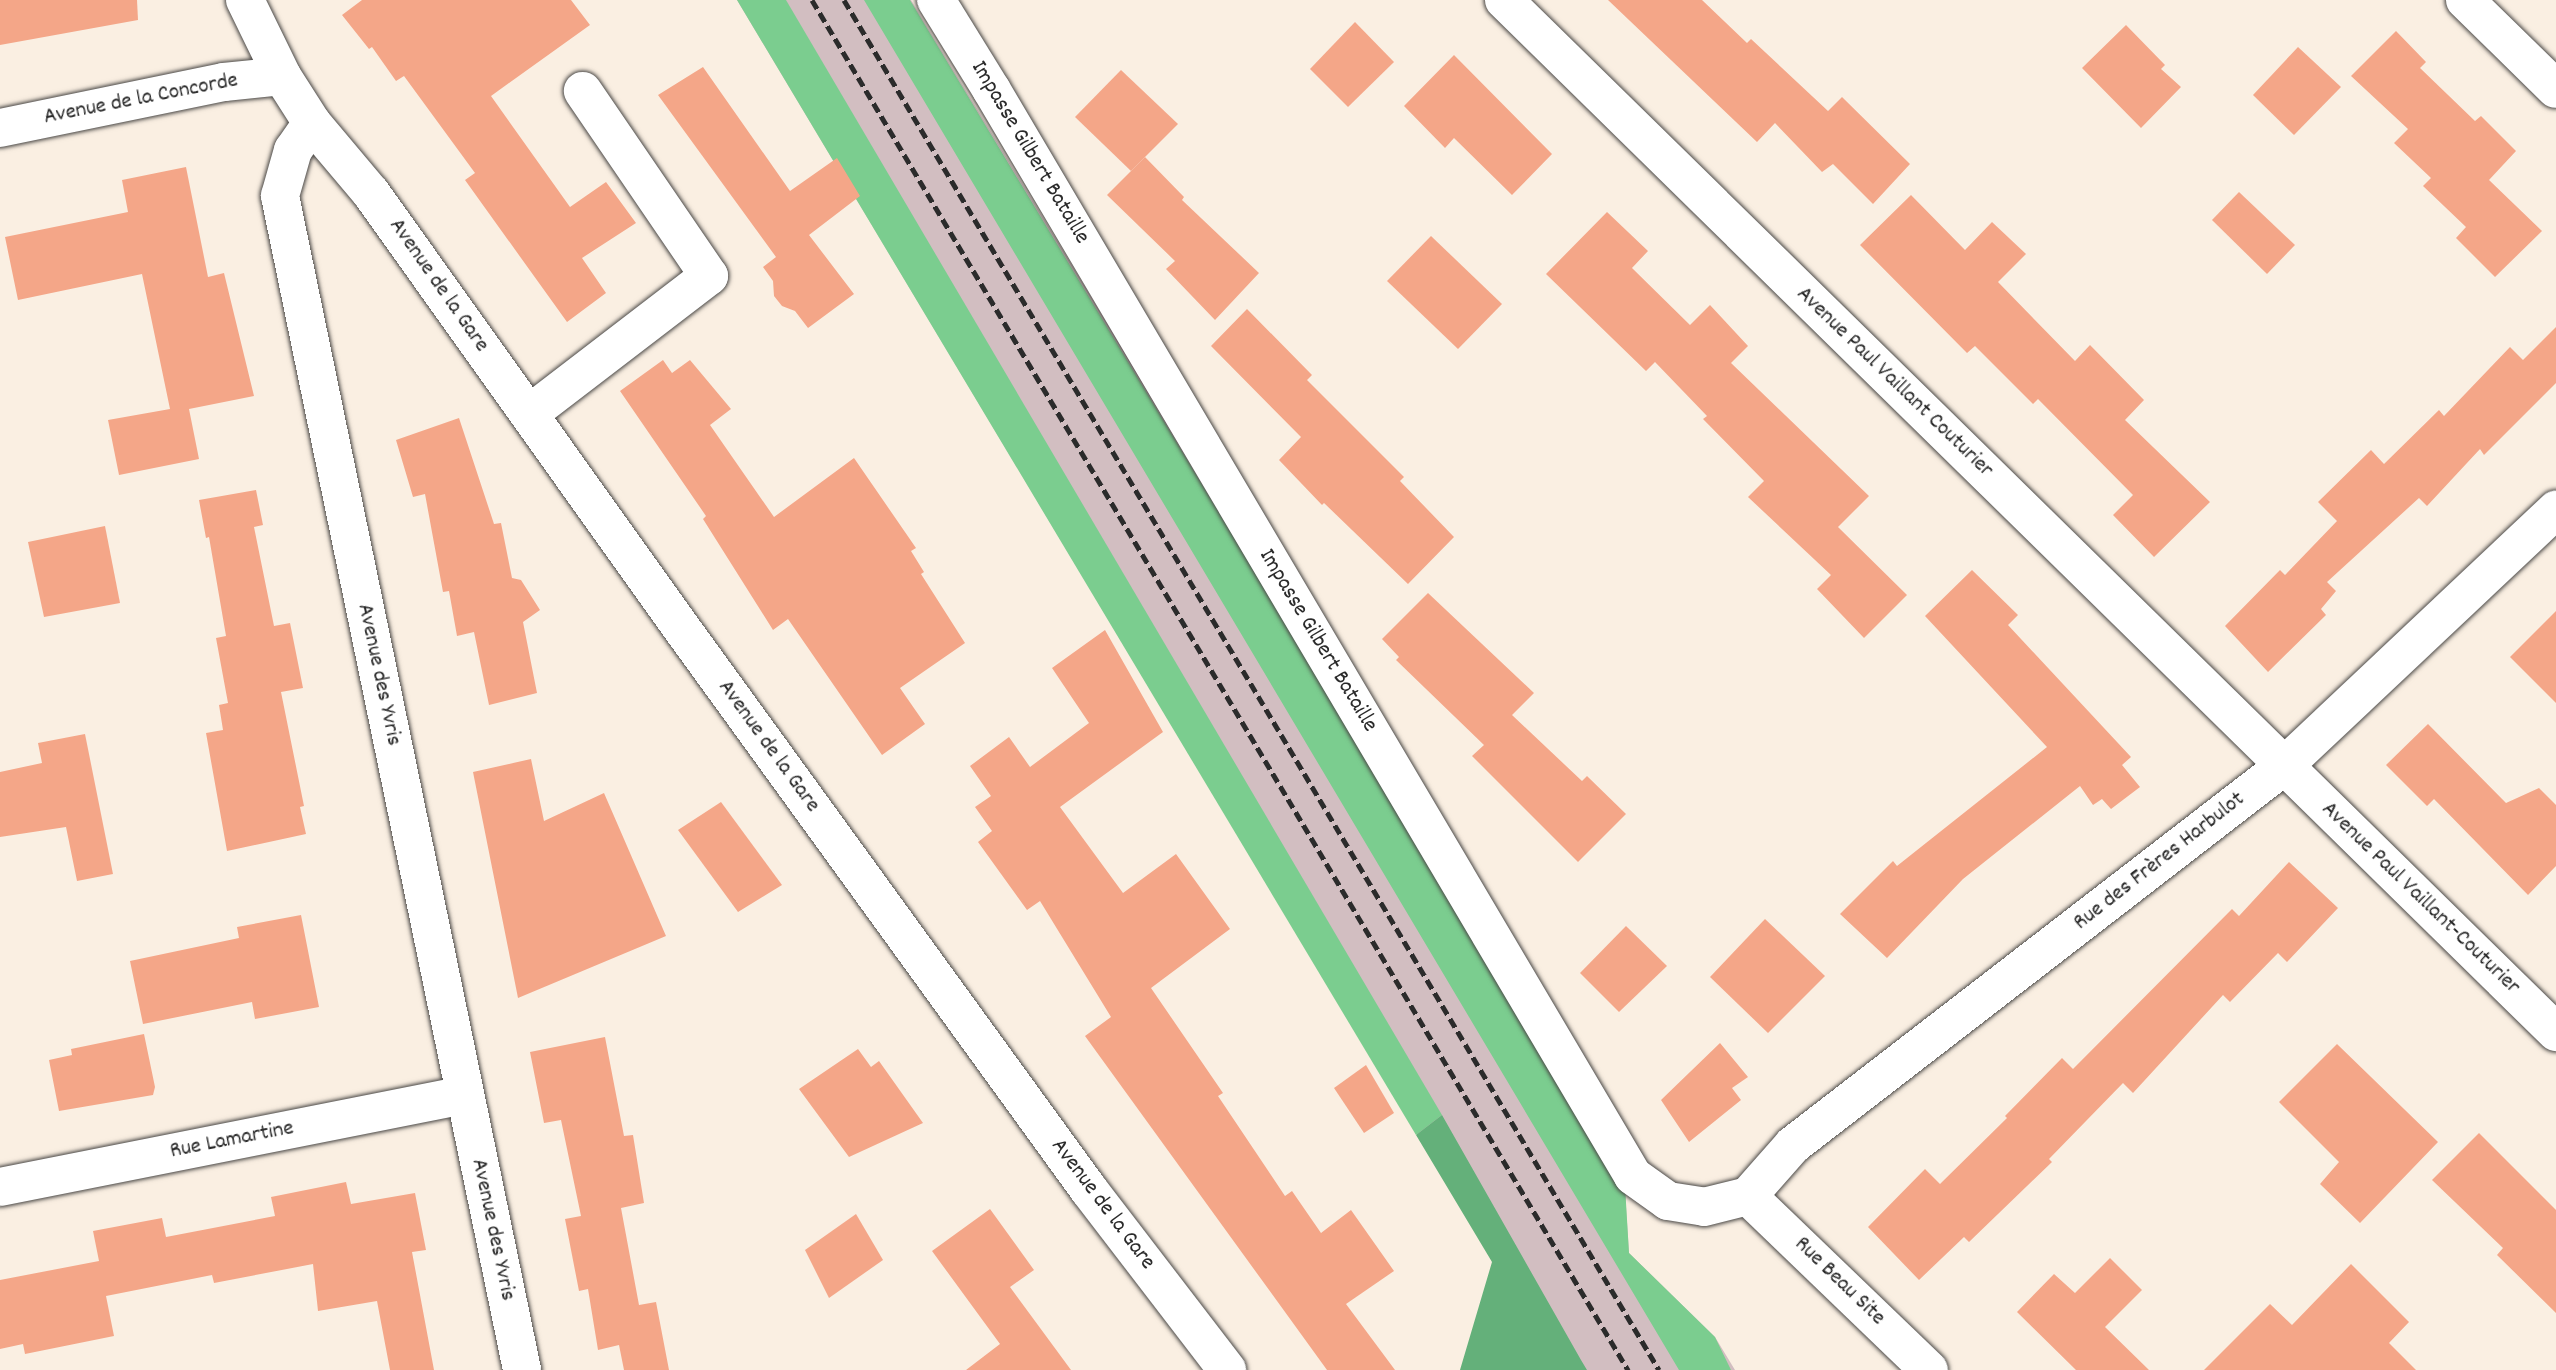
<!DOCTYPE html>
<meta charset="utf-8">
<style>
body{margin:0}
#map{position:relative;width:2556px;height:1370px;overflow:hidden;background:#faefe2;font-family:Dekko,sans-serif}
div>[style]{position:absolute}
.industrial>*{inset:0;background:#d2bec1}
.green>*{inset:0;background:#7bcd8f}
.forest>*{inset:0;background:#64b07a}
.building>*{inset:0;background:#f4a688}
.roads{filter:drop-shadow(0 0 2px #4a4846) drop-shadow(0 0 2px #4a4846)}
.minor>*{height:38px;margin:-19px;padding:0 19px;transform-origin:19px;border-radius:19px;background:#fff}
.rail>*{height:5px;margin-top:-2.5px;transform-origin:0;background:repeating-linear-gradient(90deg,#2b2b2b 0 10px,transparent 0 15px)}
span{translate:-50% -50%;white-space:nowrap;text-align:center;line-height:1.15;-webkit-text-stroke:6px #fff;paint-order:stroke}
.street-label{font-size:23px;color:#2b2b2b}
</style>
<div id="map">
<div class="industrial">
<i style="clip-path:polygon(737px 0,911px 0,1624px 1176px,1629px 1253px,1715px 1337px,1735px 1370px,1558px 1370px)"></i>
</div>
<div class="green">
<i style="clip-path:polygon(737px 0,786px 0,1442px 1115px,1416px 1135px)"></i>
<i style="clip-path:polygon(864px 0,910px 0,1625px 1186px,1629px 1253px,1715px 1337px,1731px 1370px,1679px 1370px)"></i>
</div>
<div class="forest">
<i style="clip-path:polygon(1442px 1115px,1581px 1360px,1587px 1370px,1460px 1370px,1492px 1262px,1416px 1135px)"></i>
</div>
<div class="building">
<i style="clip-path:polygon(0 0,137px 0,138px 20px,0 45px)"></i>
<i style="clip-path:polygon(362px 0,571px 0,590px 25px,491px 96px,570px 207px,606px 182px,636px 223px,582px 258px,606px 293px,567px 322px,465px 180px,475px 173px,404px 76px,396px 81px,372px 47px,369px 49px,342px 15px)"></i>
<i style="clip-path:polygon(1608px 0,1702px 0,1747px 43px,1751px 39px,1828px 111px,1842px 97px,1910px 164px,1873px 204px,1833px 164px,1822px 172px,1775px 123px,1757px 142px)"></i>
<i style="clip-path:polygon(1355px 22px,1394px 62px,1348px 107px,1310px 69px)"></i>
<i style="clip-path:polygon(2126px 25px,2165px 65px,2161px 69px,2181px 87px,2141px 128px,2082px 68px)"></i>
<i style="clip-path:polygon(2396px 31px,2426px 62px,2420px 68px,2475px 121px,2481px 116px,2516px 151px,2489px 180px,2542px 231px,2495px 277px,2456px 238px,2466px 227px,2423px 186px,2431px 178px,2394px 143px,2408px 129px,2351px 76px)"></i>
<i style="clip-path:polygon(2298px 47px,2341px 87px,2294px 135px,2253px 95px)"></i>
<i style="clip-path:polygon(1454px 55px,1552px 154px,1512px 195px,1454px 138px,1445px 148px,1404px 106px)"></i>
<i style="clip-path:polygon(703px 67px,790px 191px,837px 158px,860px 196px,809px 235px,854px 294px,808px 328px,795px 311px,782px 306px,774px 296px,773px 281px,763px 267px,776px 257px,658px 95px)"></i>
<i style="clip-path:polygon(1121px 70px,1178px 124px,1131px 171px,1075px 117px)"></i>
<i style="clip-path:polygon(1145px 157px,1184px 197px,1182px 200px,1259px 273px,1215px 320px,1166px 269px,1175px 261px,1107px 195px)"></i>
<i style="clip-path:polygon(186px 167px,208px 277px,224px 273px,254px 396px,189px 409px,199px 459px,119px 475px,108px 420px,170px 409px,142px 274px,18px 300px,5px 237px,128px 212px,122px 180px)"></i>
<i style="clip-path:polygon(2239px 192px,2295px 245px,2267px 274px,2212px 220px)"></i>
<i style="clip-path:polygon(1911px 195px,1965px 250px,1992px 222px,2026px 254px,1998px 282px,2075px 361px,2090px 345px,2144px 400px,2125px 420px,2210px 502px,2154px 557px,2113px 515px,2133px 495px,2038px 399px,2033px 404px,1975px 346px,1967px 353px,1860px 245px)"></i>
<i style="clip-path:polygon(1607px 212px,1648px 251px,1632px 268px,1690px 325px,1710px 305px,1748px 346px,1731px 363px,1869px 496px,1838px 527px,1907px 595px,1864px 638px,1817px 589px,1831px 575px,1748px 497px,1764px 481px,1703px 419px,1707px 416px,1655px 362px,1646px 371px,1546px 274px)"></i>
<i style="clip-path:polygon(1431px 236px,1502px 304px,1458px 349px,1387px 281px)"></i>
<i style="clip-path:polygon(1247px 309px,1312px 375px,1307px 380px,1404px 477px,1400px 481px,1454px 537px,1408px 584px,1324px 503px,1322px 505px,1279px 460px,1301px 437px,1211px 346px)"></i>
<i style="clip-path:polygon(2556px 327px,2556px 383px,2484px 455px,2480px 449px,2427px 506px,2419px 498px,2327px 582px,2336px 591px,2321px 609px,2326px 615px,2268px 672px,2225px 626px,2280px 570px,2285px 575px,2337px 521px,2318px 502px,2371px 450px,2384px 464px,2439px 410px,2444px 416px,2510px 347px,2523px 360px)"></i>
<i style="clip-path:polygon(663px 360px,672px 373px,690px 360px,731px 409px,710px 425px,774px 517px,854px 458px,916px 548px,911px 551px,924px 572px,921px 574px,965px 643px,900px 688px,925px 724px,882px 755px,788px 619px,773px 630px,703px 519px,706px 516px,620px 391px)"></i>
<i style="clip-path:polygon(459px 418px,494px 524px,501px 523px,512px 578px,521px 580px,540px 610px,523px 622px,537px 693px,489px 705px,474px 632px,457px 636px,449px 591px,443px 592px,425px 494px,413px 497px,396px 440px)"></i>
<i style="clip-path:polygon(256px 490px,263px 525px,254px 527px,274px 626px,290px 623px,303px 688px,281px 692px,304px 806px,300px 807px,306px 834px,227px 851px,206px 733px,223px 730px,219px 705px,228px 703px,216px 638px,226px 636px,209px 537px,206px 538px,199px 500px)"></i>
<i style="clip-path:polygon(105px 526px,120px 603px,44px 617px,28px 542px)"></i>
<i style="clip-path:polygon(1972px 570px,2018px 615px,2008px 625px,2131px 757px,2122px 765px,2140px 787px,2111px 809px,2102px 799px,2093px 805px,2080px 786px,1963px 879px,1887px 958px,1840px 914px,1893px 861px,1897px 866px,2047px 747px,1925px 616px)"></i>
<i style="clip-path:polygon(1428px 593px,1534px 693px,1512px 715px,1582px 781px,1587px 776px,1626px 814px,1578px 862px,1472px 756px,1484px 745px,1396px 660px,1399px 657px,1382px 639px)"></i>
<i style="clip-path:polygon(2556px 611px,2556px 703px,2510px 657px)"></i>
<i style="clip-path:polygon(1105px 630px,1163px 732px,1060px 807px,1123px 893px,1176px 854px,1230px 929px,1151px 988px,1223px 1093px,1218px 1096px,1285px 1196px,1292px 1191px,1321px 1233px,1351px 1210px,1394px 1271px,1346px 1304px,1395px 1370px,1327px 1370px,1085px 1036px,1111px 1017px,1040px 901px,1027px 910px,978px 842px,992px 831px,975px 807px,991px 796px,970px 766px,1009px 737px,1030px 767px,1089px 723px,1052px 668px)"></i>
<i style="clip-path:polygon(2428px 724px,2506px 803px,2539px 788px,2556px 805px,2556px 866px,2528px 895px,2434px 799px,2427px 806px,2386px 765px)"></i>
<i style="clip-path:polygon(85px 734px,113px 874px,77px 881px,66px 827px,0 837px,0 772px,42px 763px,38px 743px)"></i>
<i style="clip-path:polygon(531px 759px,544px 821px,604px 793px,666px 936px,518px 998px,473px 772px)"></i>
<i style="clip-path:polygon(721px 802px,782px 885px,738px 912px,678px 830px)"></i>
<i style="clip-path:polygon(2289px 862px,2338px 908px,2287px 962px,2278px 953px,2230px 1002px,2223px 995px,2133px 1093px,2123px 1083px,2049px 1159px,2052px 1162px,1969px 1242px,1964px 1237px,1919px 1280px,1868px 1227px,1925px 1169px,1940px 1184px,2007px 1118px,2005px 1116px,2062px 1058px,2073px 1069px,2232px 909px,2239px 916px)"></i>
<i style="clip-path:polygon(301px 915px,319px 1007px,255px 1019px,252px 1002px,143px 1024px,130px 961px,239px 938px,237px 927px)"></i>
<i style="clip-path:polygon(1765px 919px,1825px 976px,1768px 1033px,1710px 977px)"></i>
<i style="clip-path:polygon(1626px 926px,1667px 966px,1619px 1012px,1580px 973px)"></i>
<i style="clip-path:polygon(144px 1034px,155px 1087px,153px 1095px,59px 1111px,49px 1060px,72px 1055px,71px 1049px)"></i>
<i style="clip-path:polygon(605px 1037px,624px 1136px,633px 1135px,644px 1203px,621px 1208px,639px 1305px,656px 1302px,669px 1370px,624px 1370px,619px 1345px,598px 1350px,588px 1289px,579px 1291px,565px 1219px,581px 1216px,561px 1120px,544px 1123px,530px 1052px)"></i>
<i style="clip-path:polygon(1720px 1043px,1748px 1077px,1732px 1088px,1741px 1100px,1689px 1142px,1661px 1100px)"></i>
<i style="clip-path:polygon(2337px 1044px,2438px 1142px,2360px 1223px,2320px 1184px,2339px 1162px,2279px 1102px)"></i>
<i style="clip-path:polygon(858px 1049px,871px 1067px,879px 1061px,923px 1123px,849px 1157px,799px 1089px)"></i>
<i style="clip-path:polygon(1366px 1065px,1394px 1113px,1364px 1133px,1334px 1088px)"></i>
<i style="clip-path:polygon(2479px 1133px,2556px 1210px,2556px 1313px,2497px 1255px,2503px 1248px,2432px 1180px)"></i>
<i style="clip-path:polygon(346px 1182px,351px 1204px,415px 1193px,426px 1250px,412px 1252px,434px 1370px,390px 1370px,377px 1301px,318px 1311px,313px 1264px,214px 1283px,212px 1275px,106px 1296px,114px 1336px,25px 1354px,23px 1344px,0 1349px,0 1280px,99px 1261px,93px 1231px,162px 1218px,166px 1237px,275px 1216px,271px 1197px)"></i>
<i style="clip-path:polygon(990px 1209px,1034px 1270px,1010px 1287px,1071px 1370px,966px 1370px,1000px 1344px,932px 1251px)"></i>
<i style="clip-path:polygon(856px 1214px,883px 1260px,829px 1298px,805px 1250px)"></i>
<i style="clip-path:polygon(2110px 1258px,2142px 1290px,2105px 1327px,2149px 1370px,2076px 1370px,2017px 1312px,2054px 1274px,2075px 1293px)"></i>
<i style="clip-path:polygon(2351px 1264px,2409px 1322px,2389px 1343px,2416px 1370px,2204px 1370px,2270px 1304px,2292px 1325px)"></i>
</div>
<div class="roads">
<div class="minor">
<i style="left:245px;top:0;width:85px;rotate:64deg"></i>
<i style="left:282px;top:76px;width:56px;rotate:57.4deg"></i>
<i style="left:312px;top:123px;width:92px;rotate:49.9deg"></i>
<i style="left:371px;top:193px;width:532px;rotate:54.49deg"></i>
<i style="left:680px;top:626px;width:697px;rotate:54.05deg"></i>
<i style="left:1089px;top:1190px;width:227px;rotate:52.5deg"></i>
<i style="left:936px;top:0;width:105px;rotate:58.3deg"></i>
<i style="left:991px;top:89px;width:1262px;rotate:59.43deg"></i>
<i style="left:1633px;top:1176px;width:43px;rotate:35.5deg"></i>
<i style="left:1668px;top:1201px;width:36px;rotate:9deg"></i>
<i style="left:1704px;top:1207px;width:45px;rotate:-14deg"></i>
<i style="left:1504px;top:0;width:1474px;rotate:44.45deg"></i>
<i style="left:2465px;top:0;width:127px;rotate:44.4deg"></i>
<i style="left:312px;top:123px;width:33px;rotate:125deg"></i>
<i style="left:293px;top:150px;width:48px;rotate:105.8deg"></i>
<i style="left:280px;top:196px;width:1199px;rotate:78.35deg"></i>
<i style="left:0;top:128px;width:229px;rotate:-11.6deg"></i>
<i style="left:224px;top:82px;width:58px;rotate:-5.9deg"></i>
<i style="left:529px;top:414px;width:227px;rotate:-37.5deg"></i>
<i style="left:709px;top:276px;width:224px;rotate:-124.3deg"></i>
<i style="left:0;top:1187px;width:473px;rotate:-11.2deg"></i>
<i style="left:1748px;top:1196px;width:68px;rotate:-48.6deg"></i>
<i style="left:1793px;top:1145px;width:620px;rotate:-37.66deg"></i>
<i style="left:2284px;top:766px;width:374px;rotate:-43.3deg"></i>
<i style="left:1748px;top:1196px;width:251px;rotate:43.9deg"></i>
</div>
</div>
<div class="rail">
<i style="left:812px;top:0;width:1595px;rotate:59.22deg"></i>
<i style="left:844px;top:0;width:1594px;rotate:59.25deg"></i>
</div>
<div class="street-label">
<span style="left:141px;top:100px;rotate:-11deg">Avenue de la Concorde</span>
<span style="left:1029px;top:153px;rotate:59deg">Impasse Gilbert Bataille</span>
<span style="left:438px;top:286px;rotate:55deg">Avenue de la Gare</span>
<span style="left:1894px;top:383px;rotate:44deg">Avenue Paul Vaillant Couturier</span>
<span style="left:1317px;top:641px;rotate:59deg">Impasse Gilbert Bataille</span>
<span style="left:378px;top:675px;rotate:78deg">Avenue des Yvris</span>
<span style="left:768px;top:747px;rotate:54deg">Avenue de la Gare</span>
<span style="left:2160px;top:862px;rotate:-38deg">Rue des Frères Harbulot</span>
<span style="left:2420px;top:899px;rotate:44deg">Avenue Paul Vaillant-Couturier</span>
<span style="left:232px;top:1141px;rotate:-11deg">Rue Lamartine</span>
<span style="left:1102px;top:1205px;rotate:53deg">Avenue de la Gare</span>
<span style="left:492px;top:1230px;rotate:78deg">Avenue des Yvris</span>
<span style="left:1839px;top:1282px;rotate:44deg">Rue Beau Site</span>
</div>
</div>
